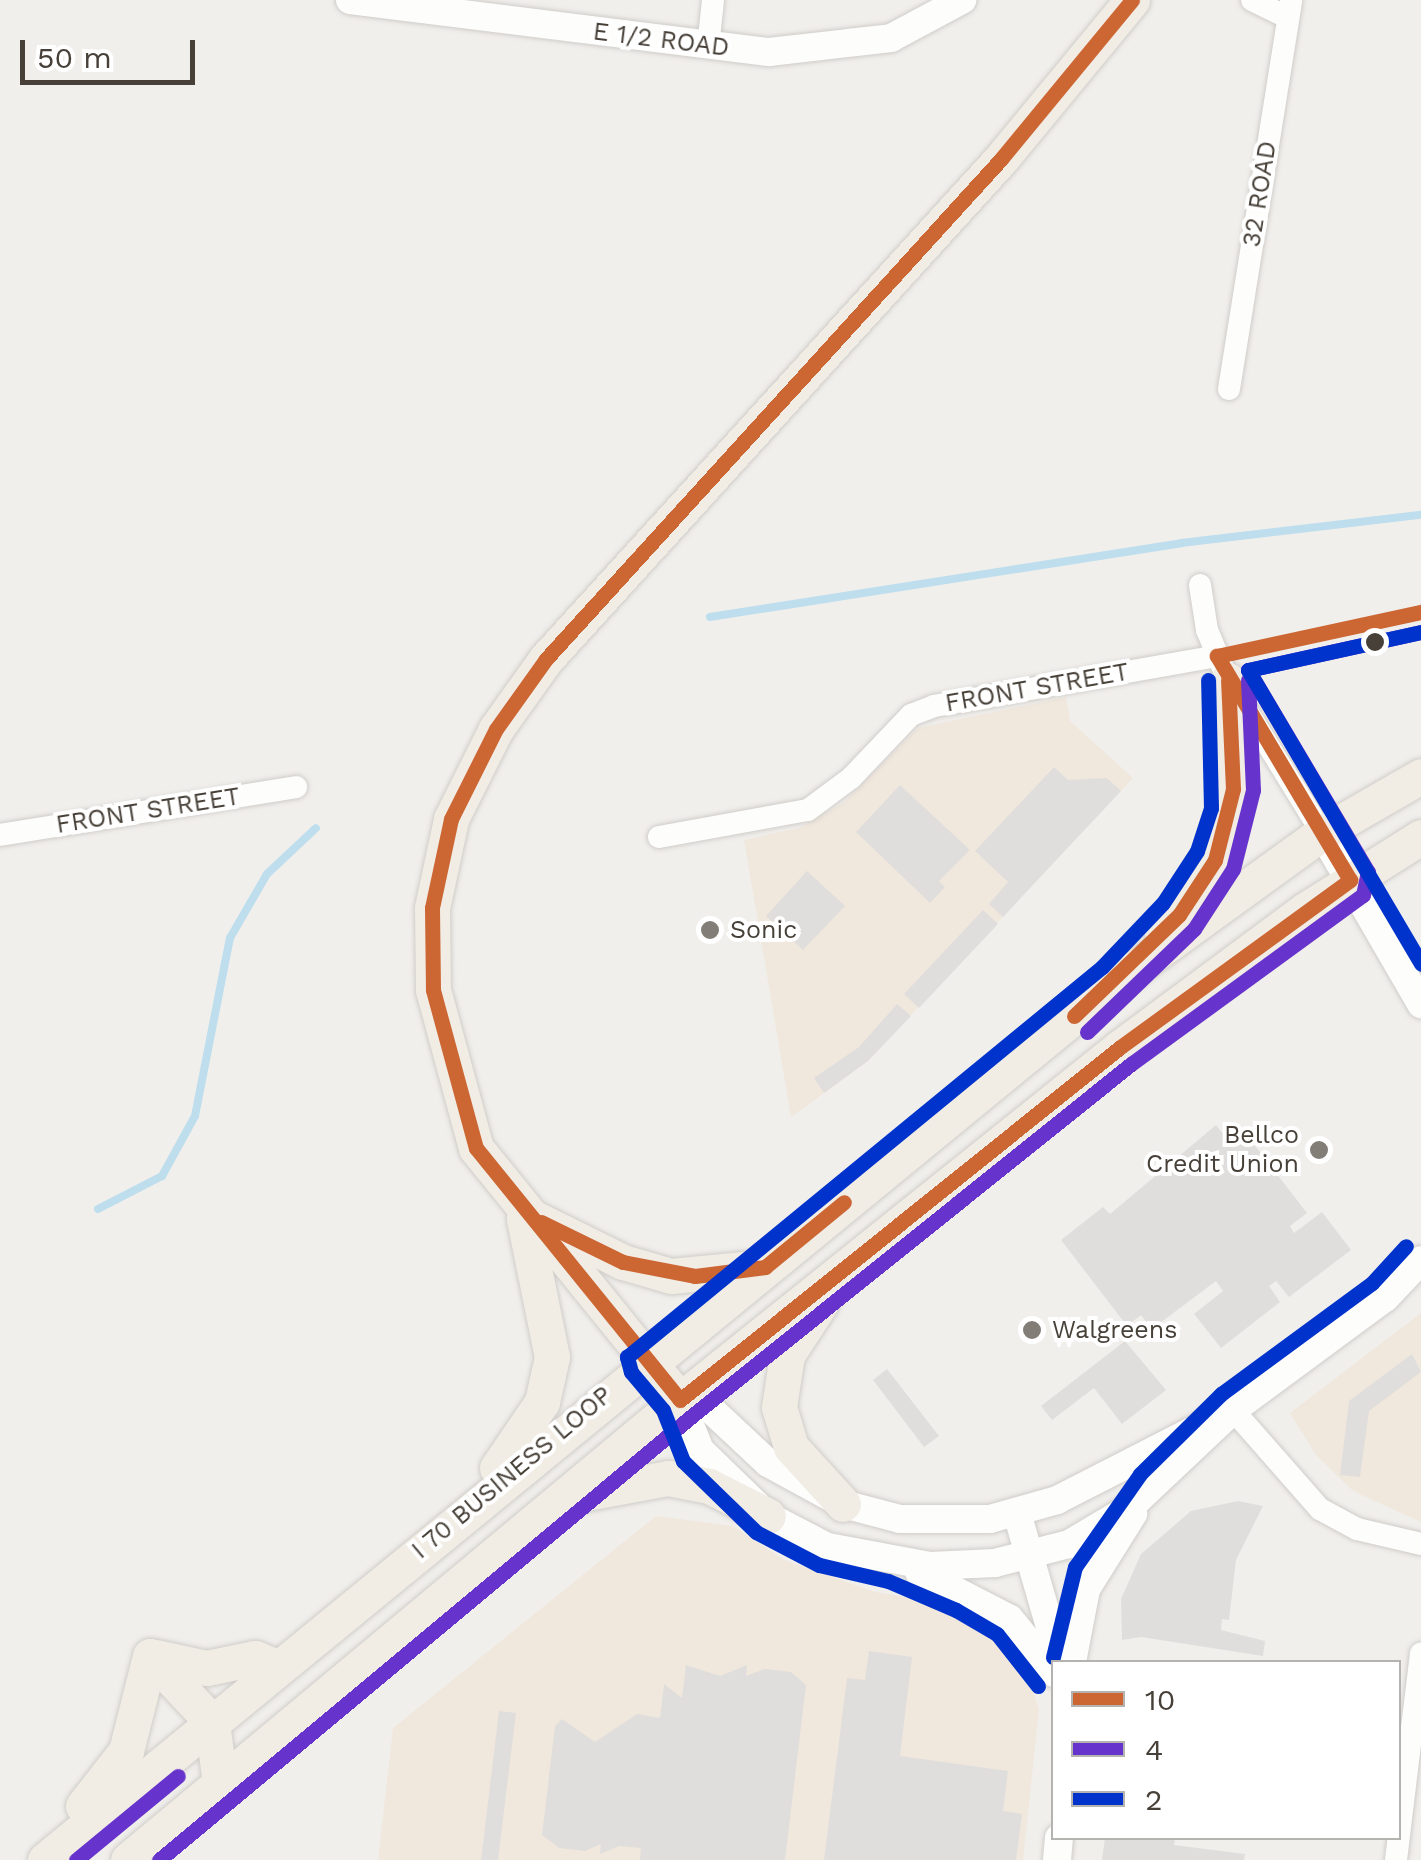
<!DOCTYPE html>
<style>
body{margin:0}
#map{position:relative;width:1421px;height:1860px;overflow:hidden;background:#f1efec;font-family:"Work Sans",sans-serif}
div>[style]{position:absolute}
.commercial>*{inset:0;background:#f0e7dd}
.parking>*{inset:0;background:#e0dedc}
.stream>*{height:8px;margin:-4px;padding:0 4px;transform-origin:4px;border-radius:4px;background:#bedeed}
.roads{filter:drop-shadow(0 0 2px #cfcdc9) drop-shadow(0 0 2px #cfcdc9)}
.minor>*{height:22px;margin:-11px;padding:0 11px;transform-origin:11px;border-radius:11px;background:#fdfdfc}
.tertiary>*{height:28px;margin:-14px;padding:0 14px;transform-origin:14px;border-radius:14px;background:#fdfdfc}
.primary>*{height:35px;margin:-17.5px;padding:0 17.5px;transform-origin:17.5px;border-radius:17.5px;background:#f1ece4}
.bus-1>*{height:15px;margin:-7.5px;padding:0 7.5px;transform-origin:7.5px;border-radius:7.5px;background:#c63}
.bus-2>*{height:15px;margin:-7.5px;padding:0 7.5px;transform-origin:7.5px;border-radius:7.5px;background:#63c}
.bus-3>*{height:15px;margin:-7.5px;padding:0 7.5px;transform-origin:7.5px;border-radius:7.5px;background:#03c}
.dots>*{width:28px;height:28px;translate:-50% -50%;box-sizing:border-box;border:5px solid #fff;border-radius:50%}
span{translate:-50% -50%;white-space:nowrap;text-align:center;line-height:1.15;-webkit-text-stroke:8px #fff;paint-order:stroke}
.street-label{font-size:25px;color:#474038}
.poi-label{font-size:25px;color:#474038}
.left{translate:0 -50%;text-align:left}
.right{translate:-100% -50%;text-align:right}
.legend{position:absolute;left:1051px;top:1660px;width:350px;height:180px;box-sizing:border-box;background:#fff;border:2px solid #b5b3af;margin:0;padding:12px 18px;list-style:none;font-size:30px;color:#474038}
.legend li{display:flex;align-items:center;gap:20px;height:50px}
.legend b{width:50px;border:2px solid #b5b3af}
.scale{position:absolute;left:20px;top:40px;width:175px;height:45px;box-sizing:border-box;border:5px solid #474038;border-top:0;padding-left:12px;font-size:30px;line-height:35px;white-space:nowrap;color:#474038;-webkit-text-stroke:8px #fff;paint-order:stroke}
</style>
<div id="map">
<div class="commercial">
<i style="clip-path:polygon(1066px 697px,1070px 721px,1133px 778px,868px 1061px,791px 1117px,744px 840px,799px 828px,843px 803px,918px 728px)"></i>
<i style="clip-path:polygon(1421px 1313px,1421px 1522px,1353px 1491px,1316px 1455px,1290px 1413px)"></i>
<i style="clip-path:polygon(656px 1516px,733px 1526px,784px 1560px,875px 1592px,948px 1604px,1002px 1638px,1029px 1680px,1039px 1710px,1023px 1860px,378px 1860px,393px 1728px)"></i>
</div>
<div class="parking">
<i style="clip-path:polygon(1054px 767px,1068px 780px,1107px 778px,1121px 791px,1003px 917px,989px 904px,1008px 882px,975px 851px)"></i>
<i style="clip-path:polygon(900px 785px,970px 850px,939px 881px,945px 887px,930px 903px,856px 832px)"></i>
<i style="clip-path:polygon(807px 871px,845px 906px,803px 950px,766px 916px)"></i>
<i style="clip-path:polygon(983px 910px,998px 924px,919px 1008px,904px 994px)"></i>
<i style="clip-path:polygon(897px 1004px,911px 1016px,868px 1061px,824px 1093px,814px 1078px,859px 1047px)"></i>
<i style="clip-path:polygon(1216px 1125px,1224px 1135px,1239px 1125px,1307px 1213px,1290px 1226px,1294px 1233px,1322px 1212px,1351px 1250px,1289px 1297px,1276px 1281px,1269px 1286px,1280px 1302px,1221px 1348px,1194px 1314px,1223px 1291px,1216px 1281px,1152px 1329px,1141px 1315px,1127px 1326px,1061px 1240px,1103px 1207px,1110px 1214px)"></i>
<i style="clip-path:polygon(1125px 1341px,1166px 1390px,1122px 1424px,1094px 1388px,1052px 1420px,1041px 1406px)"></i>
<i style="clip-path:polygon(1412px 1354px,1421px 1372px,1369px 1411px,1360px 1477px,1340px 1475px,1349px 1401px)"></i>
<i style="clip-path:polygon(887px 1369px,939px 1436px,924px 1447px,873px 1380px)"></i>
<i style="clip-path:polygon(1238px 1501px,1263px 1506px,1236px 1560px,1229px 1620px,1222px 1619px,1221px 1630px,1265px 1641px,1263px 1656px,1141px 1637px,1122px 1640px,1121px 1599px,1141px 1554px,1191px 1511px)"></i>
<i style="clip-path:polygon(869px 1651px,912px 1657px,900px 1756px,1008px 1771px,1003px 1811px,1022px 1814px,1016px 1860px,824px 1860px,847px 1678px,865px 1680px)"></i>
<i style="clip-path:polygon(686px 1665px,720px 1676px,747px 1665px,746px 1676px,765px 1669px,791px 1672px,806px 1685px,785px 1860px,640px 1860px,641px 1848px,619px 1846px,600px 1854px,601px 1844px,585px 1851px,559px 1848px,542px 1835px,555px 1726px,562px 1719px,595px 1742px,637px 1714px,660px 1718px,664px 1684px,682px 1698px)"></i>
<i style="clip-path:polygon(499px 1711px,516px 1713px,498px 1860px,481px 1860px)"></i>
<i style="clip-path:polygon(1105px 1838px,1175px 1838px,1174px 1845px,1245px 1854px,1244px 1860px,1102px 1860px)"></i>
</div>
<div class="stream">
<i style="left:710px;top:617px;width:477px;rotate:-8.9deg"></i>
<i style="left:1181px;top:543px;width:242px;rotate:-6.7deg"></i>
<i style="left:98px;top:1209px;width:72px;rotate:-27.3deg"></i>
<i style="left:162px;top:1176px;width:68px;rotate:-61.2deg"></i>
<i style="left:195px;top:1116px;width:181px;rotate:-78.9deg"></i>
<i style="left:230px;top:938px;width:74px;rotate:-60deg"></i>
<i style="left:267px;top:874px;width:67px;rotate:-43.2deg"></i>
</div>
<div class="roads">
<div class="minor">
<i style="left:1252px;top:0;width:39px;rotate:26deg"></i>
<i style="left:708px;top:47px;width:47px;rotate:-83.9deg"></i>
<i style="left:1229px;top:389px;width:394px;rotate:-80.9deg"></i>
<i style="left:1200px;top:585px;width:46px;rotate:81.2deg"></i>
<i style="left:1207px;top:630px;width:54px;rotate:67.2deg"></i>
<i style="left:1228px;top:680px;width:180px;rotate:58.4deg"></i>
<i style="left:0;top:835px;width:300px;rotate:-9.2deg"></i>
<i style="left:659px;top:837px;width:151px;rotate:-10.3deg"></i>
<i style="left:808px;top:810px;width:54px;rotate:-36.7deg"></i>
<i style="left:851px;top:778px;width:87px;rotate:-46.4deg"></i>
<i style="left:911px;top:715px;width:25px;rotate:-21deg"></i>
<i style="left:934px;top:706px;width:287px;rotate:-10deg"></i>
<i style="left:1233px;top:1410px;width:132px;rotate:48.7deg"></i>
<i style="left:1320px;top:1509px;width:42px;rotate:28.4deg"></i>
<i style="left:1357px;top:1529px;width:66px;rotate:13.2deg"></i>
<i style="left:1396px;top:1860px;width:208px;rotate:-83.1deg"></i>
</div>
<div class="tertiary">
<i style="left:350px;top:0;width:422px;rotate:7.1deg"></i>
<i style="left:769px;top:52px;width:123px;rotate:-6.5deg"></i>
<i style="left:891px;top:38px;width:81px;rotate:-28.2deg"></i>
<i style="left:1322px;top:833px;width:198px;rotate:59.9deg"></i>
<i style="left:1233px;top:1410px;width:144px;rotate:136.7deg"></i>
<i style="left:1128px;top:1509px;width:69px;rotate:149.3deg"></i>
<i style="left:1069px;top:1544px;width:76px;rotate:165.6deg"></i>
<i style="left:995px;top:1563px;width:65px;rotate:177.4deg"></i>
<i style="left:930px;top:1566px;width:105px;rotate:-169.5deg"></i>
<i style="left:827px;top:1547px;width:67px;rotate:-152.3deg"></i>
<i style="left:768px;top:1516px;width:95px;rotate:-135.9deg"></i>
<i style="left:700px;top:1450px;width:54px;rotate:-111.8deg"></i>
<i style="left:680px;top:1400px;width:25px;rotate:9deg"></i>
<i style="left:705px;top:1404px;width:86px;rotate:43.1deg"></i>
<i style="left:768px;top:1463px;width:85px;rotate:28.7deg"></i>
<i style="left:843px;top:1504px;width:59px;rotate:14.7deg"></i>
<i style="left:900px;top:1519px;width:90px"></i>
<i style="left:990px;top:1519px;width:70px;rotate:-15.8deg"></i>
<i style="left:1057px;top:1500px;width:198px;rotate:-27.1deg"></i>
<i style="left:1233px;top:1410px;width:189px;rotate:-36.4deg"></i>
<i style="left:1385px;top:1298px;width:52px;rotate:-46.5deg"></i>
<i style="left:1017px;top:1513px;width:155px;rotate:73.9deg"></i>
<i style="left:919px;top:1572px;width:102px;rotate:27.3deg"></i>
<i style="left:1010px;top:1619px;width:70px;rotate:50.8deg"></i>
<i style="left:1072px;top:1662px;width:74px;rotate:-79.1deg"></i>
<i style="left:1086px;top:1589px;width:89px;rotate:-57.9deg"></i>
<i style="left:1057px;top:1860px;width:22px;rotate:-85deg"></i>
</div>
<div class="primary">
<i style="left:1162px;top:933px;width:62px;rotate:-50.9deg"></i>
<i style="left:1201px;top:885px;width:47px;rotate:-62.4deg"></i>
<i style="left:1223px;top:843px;width:55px;rotate:-79.5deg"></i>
<i style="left:1233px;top:789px;width:109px;rotate:-92.6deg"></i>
<i style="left:532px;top:1217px;width:102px;rotate:26.3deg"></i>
<i style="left:623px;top:1262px;width:50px;rotate:16.3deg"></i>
<i style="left:671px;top:1276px;width:91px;rotate:-5.6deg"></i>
<i style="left:821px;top:1303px;width:62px;rotate:123.2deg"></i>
<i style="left:787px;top:1355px;width:53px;rotate:98.7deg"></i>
<i style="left:779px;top:1407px;width:42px;rotate:73.3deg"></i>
<i style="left:791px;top:1447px;width:77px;rotate:47.6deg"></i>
<i style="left:680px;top:1400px;width:324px;rotate:-129deg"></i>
<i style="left:476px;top:1148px;width:164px;rotate:-105.2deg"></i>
<i style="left:433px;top:990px;width:82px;rotate:-90.7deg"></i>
<i style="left:432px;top:908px;width:91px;rotate:-77.9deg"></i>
<i style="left:451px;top:819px;width:101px;rotate:-63.4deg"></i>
<i style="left:496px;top:729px;width:86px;rotate:-54.5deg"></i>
<i style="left:546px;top:659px;width:676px;rotate:-47.7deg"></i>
<i style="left:1001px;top:159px;width:206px;rotate:-50.5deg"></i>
<i style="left:497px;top:1468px;width:80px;rotate:-55.7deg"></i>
<i style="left:542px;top:1402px;width:46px;rotate:-77.5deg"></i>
<i style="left:552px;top:1357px;width:141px;rotate:-101.5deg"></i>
<i style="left:576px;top:1495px;width:94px;rotate:-10.5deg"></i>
<i style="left:668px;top:1478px;width:42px;rotate:11deg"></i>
<i style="left:709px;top:1486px;width:66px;rotate:27deg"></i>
<i style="left:150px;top:1656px;width:91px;rotate:46.8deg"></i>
<i style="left:212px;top:1722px;width:63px;rotate:82.6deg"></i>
<i style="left:156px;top:1657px;width:52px;rotate:12.2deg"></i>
<i style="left:207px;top:1668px;width:49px;rotate:-11.8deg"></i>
<i style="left:255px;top:1658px;width:22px;rotate:22deg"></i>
<i style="left:83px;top:1806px;width:70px;rotate:-52deg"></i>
<i style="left:126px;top:1751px;width:98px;rotate:-75.8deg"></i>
<i style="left:45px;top:1860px;width:1385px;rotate:-39.34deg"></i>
<i style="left:1116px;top:982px;width:254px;rotate:-35.9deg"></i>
<i style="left:1322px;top:833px;width:114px;rotate:-29.9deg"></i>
<i style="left:128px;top:1860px;width:719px;rotate:-39.81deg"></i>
<i style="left:680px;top:1400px;width:563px;rotate:-38.72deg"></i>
<i style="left:1119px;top:1048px;width:232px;rotate:-36.6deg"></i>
<i style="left:1305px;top:910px;width:137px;rotate:-32.2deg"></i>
</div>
</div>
<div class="bus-1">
<i style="left:1132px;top:0;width:206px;rotate:129.5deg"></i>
<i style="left:1001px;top:159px;width:676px;rotate:132.3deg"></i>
<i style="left:546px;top:659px;width:86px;rotate:125.5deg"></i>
<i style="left:496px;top:729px;width:101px;rotate:116.6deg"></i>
<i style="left:451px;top:819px;width:91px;rotate:102.1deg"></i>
<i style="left:432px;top:908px;width:82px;rotate:89.3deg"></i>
<i style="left:433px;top:990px;width:164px;rotate:74.8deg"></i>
<i style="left:476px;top:1148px;width:324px;rotate:51deg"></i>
<i style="left:680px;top:1400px;width:563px;rotate:-38.72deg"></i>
<i style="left:1119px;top:1048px;width:286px;rotate:-36deg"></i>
<i style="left:1350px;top:880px;width:261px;rotate:-120.7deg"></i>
<i style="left:1217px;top:656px;width:209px;rotate:-12.2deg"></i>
<i style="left:1074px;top:1016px;width:146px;rotate:-43.9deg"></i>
<i style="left:1179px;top:915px;width:66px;rotate:-56.8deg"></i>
<i style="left:1215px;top:860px;width:73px;rotate:-75.8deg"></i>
<i style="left:1233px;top:789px;width:109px;rotate:-92.6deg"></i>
<i style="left:541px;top:1222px;width:91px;rotate:26deg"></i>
<i style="left:623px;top:1262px;width:73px;rotate:11deg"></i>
<i style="left:695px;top:1276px;width:71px;rotate:-7.3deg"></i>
<i style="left:765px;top:1267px;width:102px;rotate:-39.4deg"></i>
</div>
<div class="bus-2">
<i style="left:1087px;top:1032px;width:149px;rotate:-43.9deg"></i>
<i style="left:1194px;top:929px;width:72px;rotate:-57deg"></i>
<i style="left:1233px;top:869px;width:81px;rotate:-75.8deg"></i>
<i style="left:1253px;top:790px;width:110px;rotate:-92.6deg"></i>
<i style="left:76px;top:1860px;width:132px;rotate:-39.5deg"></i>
<i style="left:159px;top:1860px;width:695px;rotate:-39.81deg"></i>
<i style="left:693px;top:1415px;width:561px;rotate:-38.71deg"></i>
<i style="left:1131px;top:1064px;width:287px;rotate:-36.1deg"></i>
<i style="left:1363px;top:895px;width:24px;rotate:-78deg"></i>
<i style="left:1368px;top:872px;width:235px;rotate:-120.7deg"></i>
<i style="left:1248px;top:670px;width:177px;rotate:-12.4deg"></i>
</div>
<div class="bus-3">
<i style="left:1421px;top:632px;width:177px;rotate:167.6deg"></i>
<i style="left:1248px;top:670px;width:341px;rotate:59.5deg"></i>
<i style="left:1053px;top:1657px;width:93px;rotate:-76.3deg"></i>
<i style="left:1075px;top:1567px;width:113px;rotate:-55deg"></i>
<i style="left:1140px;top:1474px;width:114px;rotate:-44.6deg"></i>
<i style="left:1221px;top:1394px;width:187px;rotate:-36.3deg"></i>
<i style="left:1372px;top:1283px;width:50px;rotate:-47.4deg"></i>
<i style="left:1038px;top:1686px;width:66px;rotate:-128.3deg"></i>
<i style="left:997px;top:1634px;width:48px;rotate:-149.7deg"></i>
<i style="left:956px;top:1610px;width:74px;rotate:-156.9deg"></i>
<i style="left:888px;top:1581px;width:71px;rotate:-166.9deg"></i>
<i style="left:819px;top:1565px;width:71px;rotate:-152.4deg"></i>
<i style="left:756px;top:1532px;width:102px;rotate:-135.8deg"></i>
<i style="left:683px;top:1461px;width:55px;rotate:-111.4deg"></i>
<i style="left:663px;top:1410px;width:50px;rotate:-130.1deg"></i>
<i style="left:631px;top:1372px;width:16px;rotate:-105deg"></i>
<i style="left:627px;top:1357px;width:615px;rotate:-39.39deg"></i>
<i style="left:1102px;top:967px;width:88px;rotate:-46.4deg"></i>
<i style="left:1163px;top:903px;width:62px;rotate:-56.8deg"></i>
<i style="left:1197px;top:851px;width:45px;rotate:-72deg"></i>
<i style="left:1211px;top:808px;width:128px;rotate:-91.3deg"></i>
</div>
<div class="dots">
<i style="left:1375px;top:642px;background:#474038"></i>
<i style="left:710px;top:930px;background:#827d77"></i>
<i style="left:1319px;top:1150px;background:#827d77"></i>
<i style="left:1032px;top:1330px;background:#827d77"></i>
</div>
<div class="street-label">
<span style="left:661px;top:40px;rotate:7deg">E 1/2 ROAD</span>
<span style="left:1260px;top:194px;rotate:-81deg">32 ROAD</span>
<span style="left:1037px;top:688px;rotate:-10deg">FRONT STREET</span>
<span style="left:148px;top:811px;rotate:-9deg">FRONT STREET</span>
<span style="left:512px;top:1473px;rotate:-40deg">I 70 BUSINESS LOOP</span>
</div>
<div class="poi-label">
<span class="left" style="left:730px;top:930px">Sonic</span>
<span class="right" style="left:1299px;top:1150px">Bellco<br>Credit Union</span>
<span class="left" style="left:1052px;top:1330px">Walgreens</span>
</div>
<ul class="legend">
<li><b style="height:12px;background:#c63"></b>10</li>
<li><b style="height:12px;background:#63c"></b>4</li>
<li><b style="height:12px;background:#03c"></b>2</li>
</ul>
<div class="scale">50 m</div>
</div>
